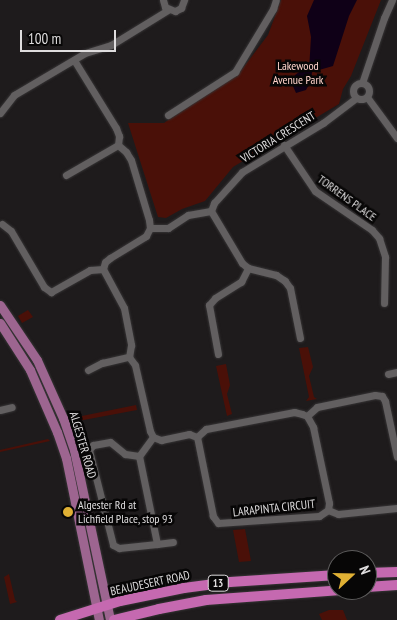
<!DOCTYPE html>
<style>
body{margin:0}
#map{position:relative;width:397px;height:620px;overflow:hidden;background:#1e1b1c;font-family:"PT Sans Narrow",sans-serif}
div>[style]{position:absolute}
.green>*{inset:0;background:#4a1008}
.water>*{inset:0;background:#0f0017}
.roads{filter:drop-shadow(0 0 1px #373536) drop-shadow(0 0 1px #373536)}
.minor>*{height:7px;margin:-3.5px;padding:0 3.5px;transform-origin:3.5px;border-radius:3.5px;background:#625f60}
.minor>.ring{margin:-3.5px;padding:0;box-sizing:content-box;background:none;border:7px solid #625f60;border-radius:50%}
.major>*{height:9px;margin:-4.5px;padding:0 4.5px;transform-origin:4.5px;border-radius:4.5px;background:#9d6590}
.highway>*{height:10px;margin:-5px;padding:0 5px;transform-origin:5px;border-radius:5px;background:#c569b0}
.dots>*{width:14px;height:14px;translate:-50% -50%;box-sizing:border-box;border:2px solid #070606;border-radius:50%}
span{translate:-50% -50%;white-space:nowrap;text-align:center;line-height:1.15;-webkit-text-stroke:5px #070606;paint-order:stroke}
.shield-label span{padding:1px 4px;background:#070606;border:1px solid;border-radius:4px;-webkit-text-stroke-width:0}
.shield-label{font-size:11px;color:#dfddde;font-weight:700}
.park-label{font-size:12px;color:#fed3ca}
.street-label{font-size:12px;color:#dfddde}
.poi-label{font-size:12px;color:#dfddde}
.left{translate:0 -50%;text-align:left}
.north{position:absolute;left:327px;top:550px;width:50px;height:50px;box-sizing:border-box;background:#070606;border:1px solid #5d5c5c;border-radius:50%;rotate:69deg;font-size:14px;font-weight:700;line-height:20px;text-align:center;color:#dfddde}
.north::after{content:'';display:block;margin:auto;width:18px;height:22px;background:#e0b034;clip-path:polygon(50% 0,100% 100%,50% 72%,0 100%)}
.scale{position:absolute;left:20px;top:30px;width:96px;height:22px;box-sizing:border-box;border:2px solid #dfddde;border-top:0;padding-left:6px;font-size:15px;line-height:18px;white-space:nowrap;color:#dfddde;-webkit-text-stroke:4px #070606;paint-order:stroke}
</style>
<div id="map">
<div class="green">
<i style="clip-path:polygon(281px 0,381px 0,351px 76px,343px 89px,339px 104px,233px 167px,205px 201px,182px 209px,166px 218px,158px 217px,128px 123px,164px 123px,240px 72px,268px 35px)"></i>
<i style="clip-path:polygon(28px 310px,33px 317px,22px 323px,18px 316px)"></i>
<i style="clip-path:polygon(308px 347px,313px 367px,309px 376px,314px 397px,317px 399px,306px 401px,309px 397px,299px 348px)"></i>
<i style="clip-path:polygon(226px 364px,230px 385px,227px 394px,232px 414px,227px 416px,216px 366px)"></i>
<i style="clip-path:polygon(136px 405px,137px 410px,73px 422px,72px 418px)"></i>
<i style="clip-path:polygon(48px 439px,50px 441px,0 452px,0 450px)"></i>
<i style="clip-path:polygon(245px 529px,251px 561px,239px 562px,233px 530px)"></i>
<i style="clip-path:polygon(9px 574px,15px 600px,17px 602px,10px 604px,4px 577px)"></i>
<i style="clip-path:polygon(329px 610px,343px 610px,347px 620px,322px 620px,319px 614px)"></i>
</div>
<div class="water">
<i style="clip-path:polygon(314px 0,357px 0,349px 16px,333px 66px,312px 72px,311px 81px,306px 90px,296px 93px,292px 84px,295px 75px,302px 70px,309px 70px,311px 37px,307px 16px)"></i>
</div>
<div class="roads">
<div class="minor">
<i style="left:163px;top:0;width:7px;rotate:74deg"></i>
<i style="left:165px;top:7px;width:11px;rotate:22deg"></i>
<i style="left:175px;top:11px;width:7px;rotate:-27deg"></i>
<i style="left:181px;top:8px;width:9px;rotate:-69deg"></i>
<i style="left:74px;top:60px;width:80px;rotate:58.3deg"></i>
<i style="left:116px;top:128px;width:9px;rotate:69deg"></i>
<i style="left:119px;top:136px;width:9px;rotate:96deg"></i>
<i style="left:118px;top:145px;width:11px;rotate:41deg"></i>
<i style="left:126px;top:152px;width:9px;rotate:58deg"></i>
<i style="left:131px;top:160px;width:63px;rotate:73.3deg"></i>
<i style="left:149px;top:220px;width:8px;rotate:83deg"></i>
<i style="left:150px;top:228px;width:9px;rotate:117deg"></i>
<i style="left:146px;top:236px;width:42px;rotate:148.6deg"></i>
<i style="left:110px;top:258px;width:6px;rotate:141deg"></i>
<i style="left:105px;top:262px;width:7px;rotate:106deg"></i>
<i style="left:103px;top:269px;width:44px;rotate:61.7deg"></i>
<i style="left:124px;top:308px;width:38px;rotate:79deg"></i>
<i style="left:131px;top:345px;width:12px;rotate:99deg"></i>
<i style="left:129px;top:357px;width:10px;rotate:53deg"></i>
<i style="left:135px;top:365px;width:68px;rotate:77.2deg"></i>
<i style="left:150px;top:431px;width:7px;rotate:63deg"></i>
<i class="ring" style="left:353px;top:83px;width:9px;height:9px"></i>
<i style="left:362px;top:83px;width:69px;rotate:-71.3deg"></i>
<i style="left:384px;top:18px;width:20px;rotate:-66deg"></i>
<i style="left:367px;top:97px;width:51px;rotate:53.8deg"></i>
<i style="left:0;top:113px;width:23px;rotate:-52deg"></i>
<i style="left:14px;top:95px;width:82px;rotate:-30.6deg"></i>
<i style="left:85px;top:53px;width:27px;rotate:-17deg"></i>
<i style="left:111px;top:45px;width:67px;rotate:-31.6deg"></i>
<i style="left:168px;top:115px;width:80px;rotate:-32.7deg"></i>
<i style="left:235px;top:72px;width:74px;rotate:-58.9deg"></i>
<i style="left:273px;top:9px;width:9px;rotate:-72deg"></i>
<i style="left:284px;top:145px;width:55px;rotate:56deg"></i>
<i style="left:315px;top:191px;width:69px;rotate:34.4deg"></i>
<i style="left:372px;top:230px;width:11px;rotate:49deg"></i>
<i style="left:379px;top:238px;width:20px;rotate:72deg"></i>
<i style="left:385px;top:257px;width:46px;rotate:91.2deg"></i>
<i style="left:66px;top:175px;width:60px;rotate:-30deg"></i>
<i style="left:2px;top:224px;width:11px;rotate:38deg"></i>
<i style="left:11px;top:231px;width:65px;rotate:59.5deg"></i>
<i style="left:44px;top:287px;width:9px;rotate:36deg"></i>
<i style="left:51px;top:292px;width:45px;rotate:-29.4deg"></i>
<i style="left:90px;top:270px;width:13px;rotate:-4deg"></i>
<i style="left:150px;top:228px;width:18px"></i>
<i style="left:168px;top:228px;width:24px;rotate:-33deg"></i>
<i style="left:188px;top:215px;width:23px;rotate:-10deg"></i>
<i style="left:300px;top:338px;width:51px;rotate:-101.3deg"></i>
<i style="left:290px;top:288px;width:9px;rotate:-126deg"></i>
<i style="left:285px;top:281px;width:11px;rotate:-146deg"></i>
<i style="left:276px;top:275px;width:29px;rotate:-166deg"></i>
<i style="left:248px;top:268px;width:8px;rotate:-140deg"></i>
<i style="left:242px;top:263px;width:61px;rotate:-120.8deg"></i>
<i style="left:211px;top:211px;width:9px;rotate:-69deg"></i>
<i style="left:214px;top:203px;width:42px;rotate:-47.9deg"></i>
<i style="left:242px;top:172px;width:95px;rotate:-31.2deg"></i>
<i style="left:323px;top:123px;width:41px;rotate:-37.1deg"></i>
<i style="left:218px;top:354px;width:50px;rotate:-100.4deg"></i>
<i style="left:209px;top:305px;width:9px;rotate:-49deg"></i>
<i style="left:215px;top:298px;width:31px;rotate:-32deg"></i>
<i style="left:241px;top:282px;width:16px;rotate:-63deg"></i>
<i style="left:88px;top:370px;width:16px;rotate:-27deg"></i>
<i style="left:102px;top:363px;width:28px;rotate:-13deg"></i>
<i style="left:388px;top:374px;width:9px;rotate:-13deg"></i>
<i style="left:0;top:410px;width:12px;rotate:-14deg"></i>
<i style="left:307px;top:416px;width:13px;rotate:-42deg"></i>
<i style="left:317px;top:407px;width:59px;rotate:-11.7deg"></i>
<i style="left:375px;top:395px;width:7px;rotate:8deg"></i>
<i style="left:382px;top:396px;width:6px;rotate:59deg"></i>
<i style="left:385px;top:401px;width:57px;rotate:77.9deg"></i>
<i style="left:153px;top:437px;width:9px;rotate:21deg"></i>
<i style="left:161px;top:440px;width:29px;rotate:-12deg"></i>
<i style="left:189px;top:434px;width:9px;rotate:21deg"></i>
<i style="left:197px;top:437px;width:12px;rotate:-42deg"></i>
<i style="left:206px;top:429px;width:90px;rotate:-10.9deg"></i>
<i style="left:294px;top:412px;width:8px;rotate:14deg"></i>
<i style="left:302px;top:414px;width:5px;rotate:22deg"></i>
<i style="left:307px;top:416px;width:13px;rotate:61deg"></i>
<i style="left:313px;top:427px;width:78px;rotate:78.1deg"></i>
<i style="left:329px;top:503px;width:7px;rotate:98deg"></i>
<i style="left:328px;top:510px;width:11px;rotate:146deg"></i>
<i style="left:319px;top:516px;width:101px;rotate:176deg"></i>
<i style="left:218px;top:523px;width:9px;rotate:-126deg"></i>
<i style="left:213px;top:516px;width:81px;rotate:-101.4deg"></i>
<i style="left:153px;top:437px;width:24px;rotate:126deg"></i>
<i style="left:139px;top:456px;width:90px;rotate:78.4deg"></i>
<i style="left:157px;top:544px;width:16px;rotate:-7deg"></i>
<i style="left:139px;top:456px;width:14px;rotate:-172deg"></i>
<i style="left:125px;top:454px;width:19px;rotate:-141deg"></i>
<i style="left:110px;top:442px;width:17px;rotate:170deg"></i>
<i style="left:93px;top:445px;width:6px;rotate:129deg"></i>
<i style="left:89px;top:450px;width:98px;rotate:75.8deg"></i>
<i style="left:113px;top:545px;width:7px;rotate:27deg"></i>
<i style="left:119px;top:548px;width:38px;rotate:-6deg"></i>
<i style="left:328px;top:510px;width:11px;rotate:22deg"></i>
<i style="left:338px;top:514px;width:59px;rotate:-5.8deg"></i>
</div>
<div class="major">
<i style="left:0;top:305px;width:66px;rotate:56.1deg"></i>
<i style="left:37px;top:360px;width:64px;rotate:65.9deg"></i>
<i style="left:63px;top:418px;width:34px;rotate:71deg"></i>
<i style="left:74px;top:450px;width:174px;rotate:78deg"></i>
<i style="left:0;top:323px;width:56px;rotate:57.4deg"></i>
<i style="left:30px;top:370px;width:68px;rotate:66.5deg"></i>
<i style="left:57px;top:432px;width:28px;rotate:71deg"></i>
<i style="left:66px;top:458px;width:165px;rotate:78.5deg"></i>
</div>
<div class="highway">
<i style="left:367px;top:573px;width:30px;rotate:-2deg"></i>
<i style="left:367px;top:587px;width:30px;rotate:-4deg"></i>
<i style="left:60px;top:620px;width:63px;rotate:-17.6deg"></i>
<i style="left:120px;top:601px;width:65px;rotate:-11.5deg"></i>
<i style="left:184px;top:588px;width:46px;rotate:-7.4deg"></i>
<i style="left:230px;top:582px;width:107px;rotate:-3.7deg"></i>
<i style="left:114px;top:620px;width:46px;rotate:-13.7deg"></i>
<i style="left:159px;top:609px;width:48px;rotate:-10.8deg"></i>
<i style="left:206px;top:600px;width:135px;rotate:-4.2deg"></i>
</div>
</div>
<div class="dots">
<i style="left:68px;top:512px;background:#e0b034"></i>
</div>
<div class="shield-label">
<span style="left:218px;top:583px">13</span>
</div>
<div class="park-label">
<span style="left:298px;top:73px">Lakewood<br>Avenue Park</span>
</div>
<div class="street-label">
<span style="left:278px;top:137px;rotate:-32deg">VICTORIA CRESCENT</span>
<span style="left:347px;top:198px;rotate:36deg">TORRENS PLACE</span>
<span style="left:83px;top:445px;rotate:74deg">ALGESTER ROAD</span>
<span style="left:274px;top:508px;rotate:-6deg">LARAPINTA CIRCUIT</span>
<span style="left:150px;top:583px;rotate:-12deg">BEAUDESERT ROAD</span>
</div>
<div class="poi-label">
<span class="left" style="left:78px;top:512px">Algester Rd at<br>Lichfield Place, stop 93</span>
</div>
<div class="north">N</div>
<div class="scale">100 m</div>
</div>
